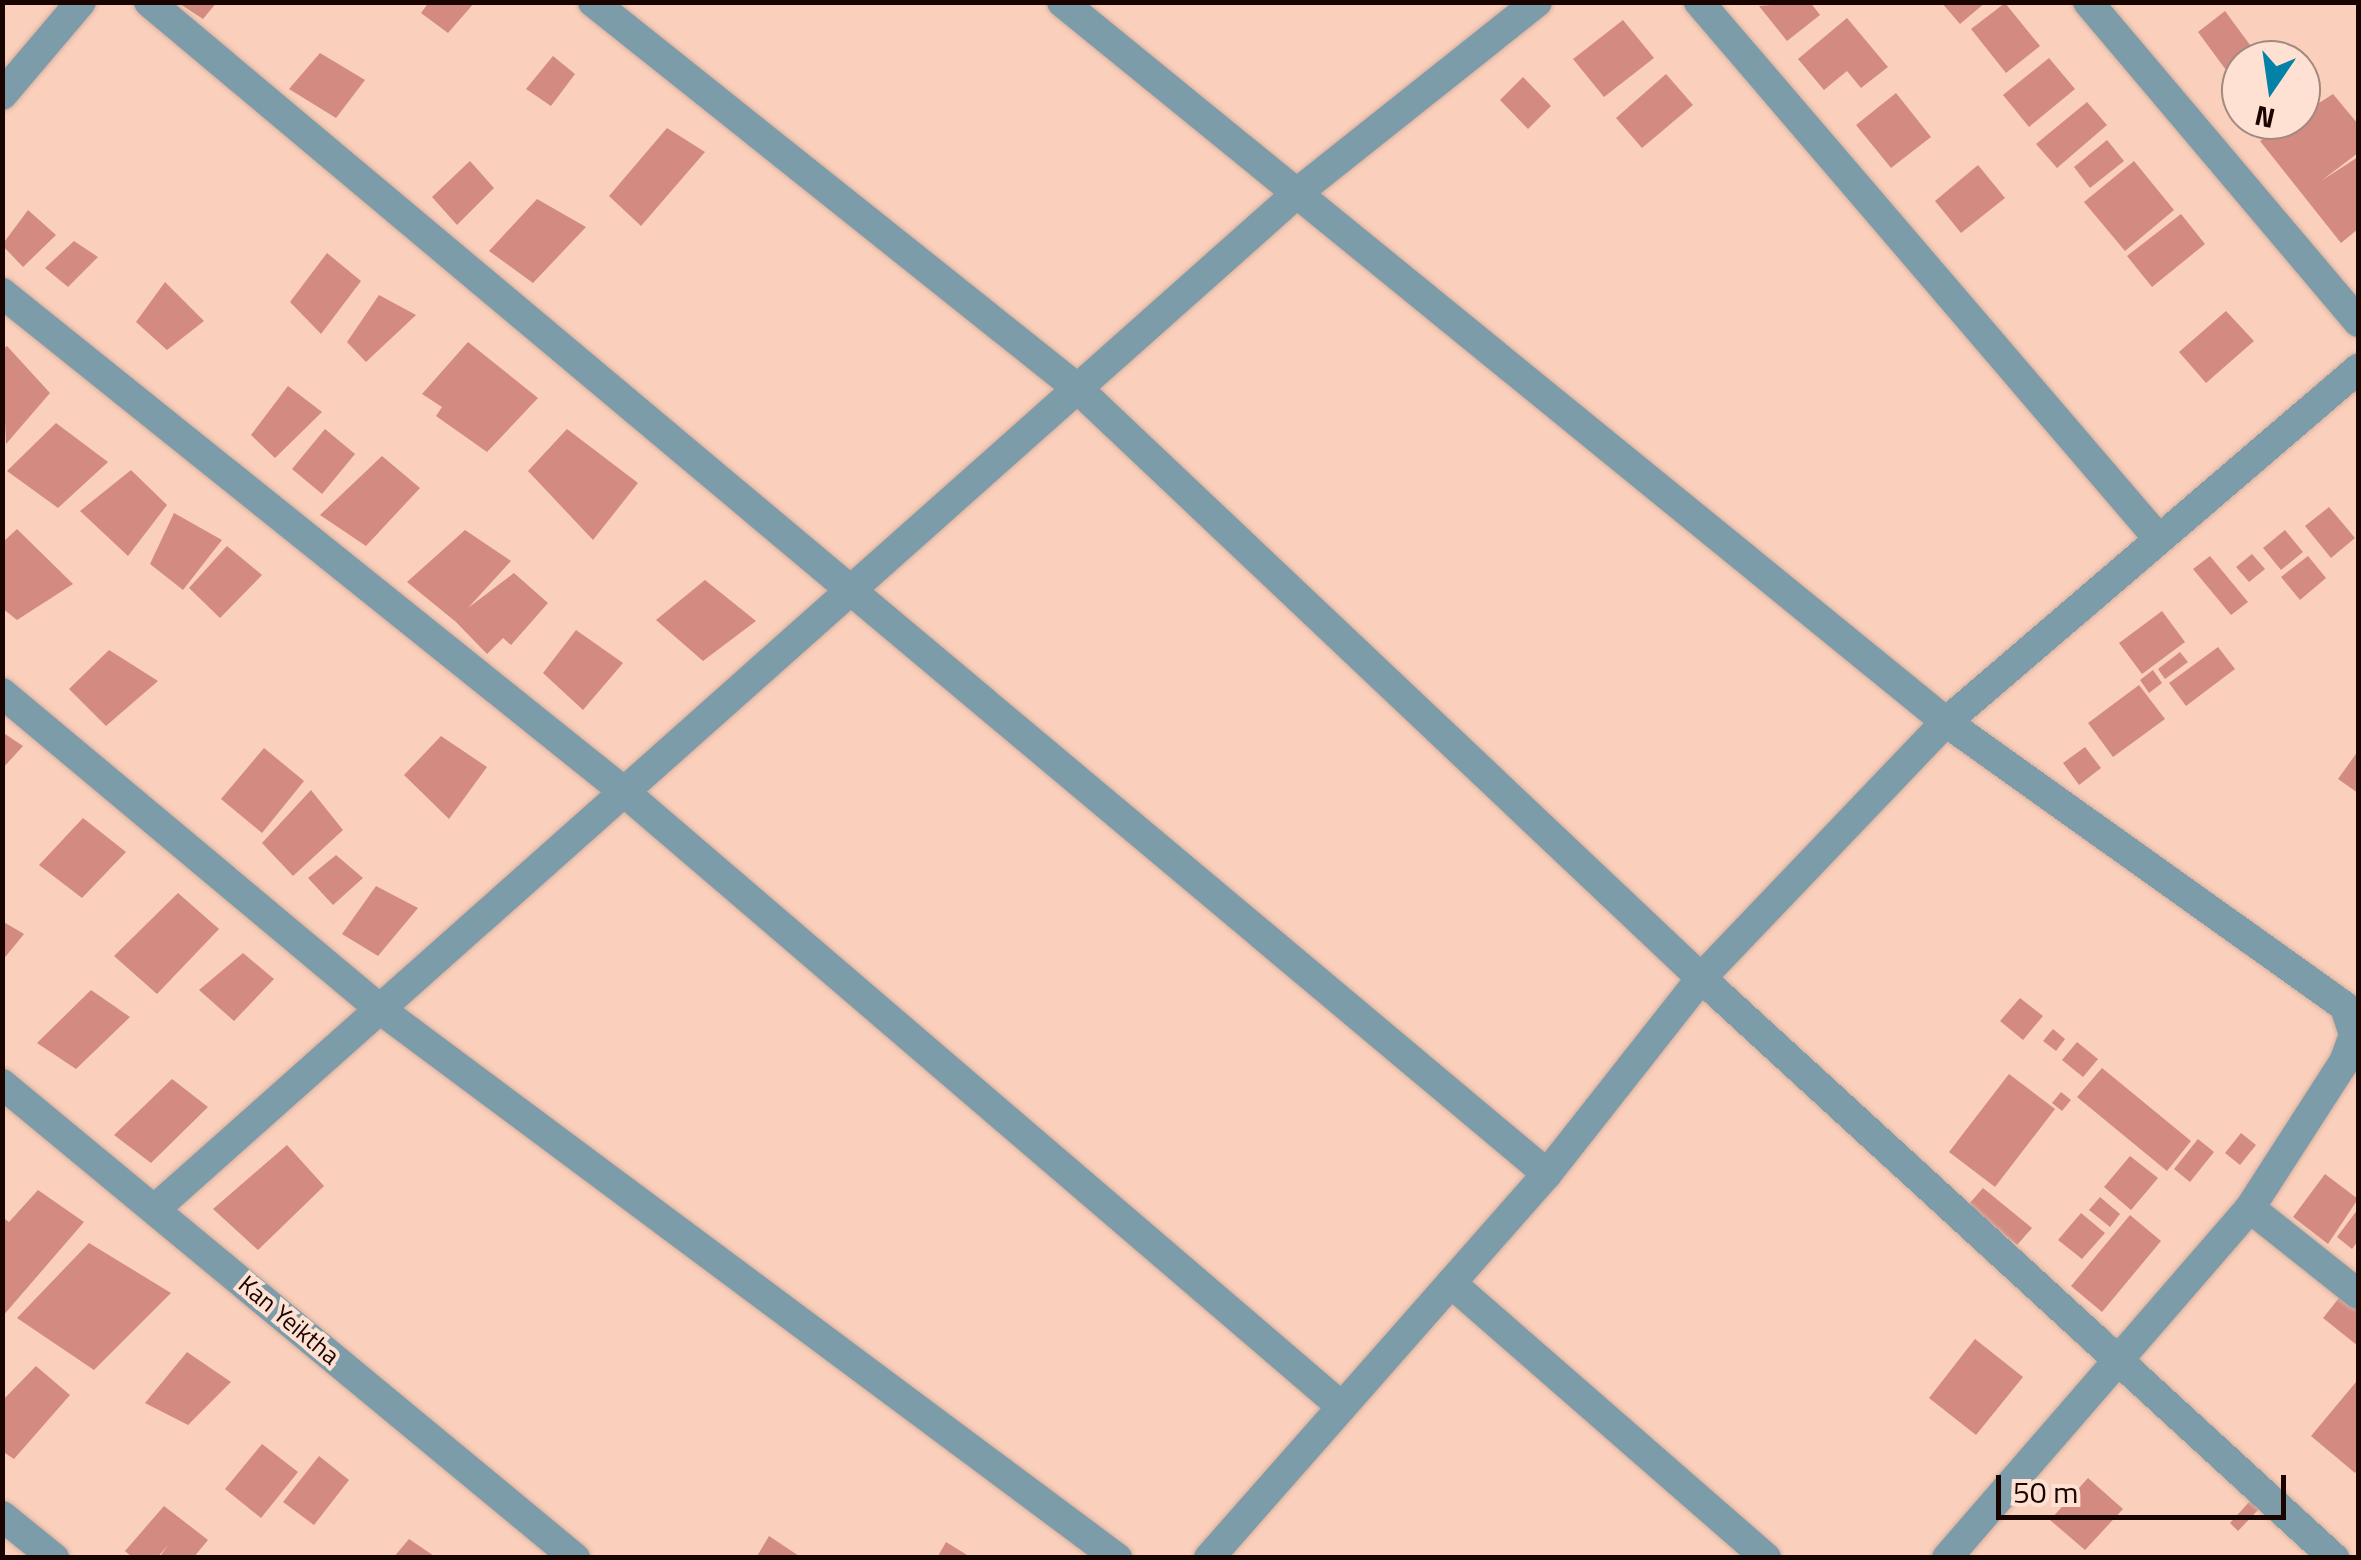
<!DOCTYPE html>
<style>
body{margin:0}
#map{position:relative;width:2361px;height:1560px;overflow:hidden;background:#fad0bc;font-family:"Titillium Web",sans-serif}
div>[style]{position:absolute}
.building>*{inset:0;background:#d38a81}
.roads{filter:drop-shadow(0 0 2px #d6af9e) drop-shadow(0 0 2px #d6af9e)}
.minor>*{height:30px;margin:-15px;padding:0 15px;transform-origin:15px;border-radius:15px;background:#7c9caa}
span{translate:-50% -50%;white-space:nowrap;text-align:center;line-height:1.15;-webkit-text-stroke:8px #fee1d3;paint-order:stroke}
.street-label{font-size:25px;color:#1a0400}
.frame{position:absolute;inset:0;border:5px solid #1a0400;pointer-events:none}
.north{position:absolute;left:2221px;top:40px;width:100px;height:100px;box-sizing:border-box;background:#fee1d3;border:2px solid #a3897f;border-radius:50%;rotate:193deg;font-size:28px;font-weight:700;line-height:40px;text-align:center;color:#1a0400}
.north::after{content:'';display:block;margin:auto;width:35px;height:45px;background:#0481a6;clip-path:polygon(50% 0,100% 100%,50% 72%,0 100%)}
.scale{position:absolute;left:1996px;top:1475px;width:290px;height:45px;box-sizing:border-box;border:5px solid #1a0400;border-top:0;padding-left:12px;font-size:30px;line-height:35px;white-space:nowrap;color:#1a0400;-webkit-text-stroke:8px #fee1d3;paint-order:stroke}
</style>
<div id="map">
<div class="building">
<i style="clip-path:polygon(177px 2px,217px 2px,203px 19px)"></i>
<i style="clip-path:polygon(429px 2px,475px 2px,448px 33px,421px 13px)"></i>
<i style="clip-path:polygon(1810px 2px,1820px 15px,1787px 41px,1759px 6px)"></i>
<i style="clip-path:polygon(1941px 2px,1986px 2px,1960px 24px)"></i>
<i style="clip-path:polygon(2005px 3px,2040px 46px,2006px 73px,1971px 29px)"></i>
<i style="clip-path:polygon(2225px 11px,2253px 49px,2226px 70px,2198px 32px)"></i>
<i style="clip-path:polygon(1847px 18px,1888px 67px,1861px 88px,1847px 71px,1824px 90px,1798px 59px)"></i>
<i style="clip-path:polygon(1623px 20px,1654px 58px,1604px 97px,1573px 59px)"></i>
<i style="clip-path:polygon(320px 53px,365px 80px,336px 118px,289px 89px)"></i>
<i style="clip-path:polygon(553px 56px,575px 74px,551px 106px,526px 89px)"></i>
<i style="clip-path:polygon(2049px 58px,2075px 89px,2029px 127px,2003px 95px)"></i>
<i style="clip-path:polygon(1666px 74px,1693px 105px,1642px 148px,1616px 118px)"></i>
<i style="clip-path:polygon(1523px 77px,1551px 106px,1528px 129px,1500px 100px)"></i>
<i style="clip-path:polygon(2301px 78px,2316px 93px,2301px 103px)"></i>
<i style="clip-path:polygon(1896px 93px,1931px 137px,1891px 168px,1856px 125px)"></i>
<i style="clip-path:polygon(2333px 94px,2358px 124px,2358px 153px,2321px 181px,2358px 157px,2358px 229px,2341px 243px,2260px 141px)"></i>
<i style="clip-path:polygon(2087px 102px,2107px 125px,2057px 168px,2036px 144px)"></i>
<i style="clip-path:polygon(667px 128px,705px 152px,641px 226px,609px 196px)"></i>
<i style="clip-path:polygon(2107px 140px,2124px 161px,2090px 188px,2074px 167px)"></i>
<i style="clip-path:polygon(470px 161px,494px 188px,457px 225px,432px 197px)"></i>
<i style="clip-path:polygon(2134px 161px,2174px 210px,2125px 251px,2084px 202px)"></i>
<i style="clip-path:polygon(1978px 165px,2005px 198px,1961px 233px,1935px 201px)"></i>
<i style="clip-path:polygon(537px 199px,586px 227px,533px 283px,489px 251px)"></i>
<i style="clip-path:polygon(28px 210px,56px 235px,23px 267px,2px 245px)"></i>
<i style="clip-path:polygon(2181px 214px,2205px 244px,2152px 287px,2127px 256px)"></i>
<i style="clip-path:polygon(74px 241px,98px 257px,68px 287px,45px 268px)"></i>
<i style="clip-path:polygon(327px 253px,361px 281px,321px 334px,290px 302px)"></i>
<i style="clip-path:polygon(165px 282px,204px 321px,167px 350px,136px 322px)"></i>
<i style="clip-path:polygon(379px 295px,416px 315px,366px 362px,347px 342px)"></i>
<i style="clip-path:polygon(2226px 311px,2254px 341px,2206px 383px,2179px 352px)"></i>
<i style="clip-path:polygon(468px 342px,538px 398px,487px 452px,436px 416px,442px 407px,422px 394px)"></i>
<i style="clip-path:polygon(7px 346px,50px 393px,6px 444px,2px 350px)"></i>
<i style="clip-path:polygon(288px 386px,322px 412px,275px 458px,251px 435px)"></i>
<i style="clip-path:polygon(56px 423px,108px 462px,58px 508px,7px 471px)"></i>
<i style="clip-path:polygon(325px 429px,355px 454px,322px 494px,292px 469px)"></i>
<i style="clip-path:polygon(567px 429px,638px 483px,593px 540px,528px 471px)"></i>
<i style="clip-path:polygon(382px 456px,420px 488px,366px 546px,320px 515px)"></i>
<i style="clip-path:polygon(131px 470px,167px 505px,128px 556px,80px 511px)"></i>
<i style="clip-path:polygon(2329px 507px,2355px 538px,2331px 558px,2305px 526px)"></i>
<i style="clip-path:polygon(174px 513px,222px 540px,183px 590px,150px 564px)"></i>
<i style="clip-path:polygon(17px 529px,73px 584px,17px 620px,2px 608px,2px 543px)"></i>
<i style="clip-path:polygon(465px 530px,511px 561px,468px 608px,514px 573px,548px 603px,511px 645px,503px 638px,487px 654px,456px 622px,472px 611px,456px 622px,407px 582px)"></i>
<i style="clip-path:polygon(2285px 530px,2303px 552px,2281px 570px,2263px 548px)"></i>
<i style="clip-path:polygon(227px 546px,262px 575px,220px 618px,189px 588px)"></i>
<i style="clip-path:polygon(2252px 554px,2265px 569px,2249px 582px,2236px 567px)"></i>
<i style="clip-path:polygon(2210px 556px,2248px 602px,2231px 615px,2193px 569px)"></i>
<i style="clip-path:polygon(2308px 556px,2326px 578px,2300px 600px,2281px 577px)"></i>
<i style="clip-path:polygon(705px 580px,756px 621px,703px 661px,656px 620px)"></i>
<i style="clip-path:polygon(2162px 611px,2185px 642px,2142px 674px,2119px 643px)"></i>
<i style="clip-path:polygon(576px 630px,623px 663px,583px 710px,543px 673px)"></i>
<i style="clip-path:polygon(2218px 647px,2235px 669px,2186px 706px,2169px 683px)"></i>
<i style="clip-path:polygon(109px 650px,158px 681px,106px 726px,69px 689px)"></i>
<i style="clip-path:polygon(2180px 652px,2188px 662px,2165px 679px,2158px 669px)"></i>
<i style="clip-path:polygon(2153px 670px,2162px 683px,2149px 693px,2140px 680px)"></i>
<i style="clip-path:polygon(2139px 685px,2165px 719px,2113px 757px,2088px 723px)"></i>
<i style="clip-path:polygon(2px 732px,23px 746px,2px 769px)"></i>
<i style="clip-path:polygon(441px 736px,487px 767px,449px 819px,404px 775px)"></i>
<i style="clip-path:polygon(2085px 747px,2101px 768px,2079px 785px,2063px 763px)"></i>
<i style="clip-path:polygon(264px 748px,304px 781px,262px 833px,221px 799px)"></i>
<i style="clip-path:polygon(2358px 751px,2358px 793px,2338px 779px)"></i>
<i style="clip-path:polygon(311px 790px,343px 830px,293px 876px,262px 843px)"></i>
<i style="clip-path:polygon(83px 818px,126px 852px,82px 898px,39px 865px)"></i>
<i style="clip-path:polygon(336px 855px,363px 878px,333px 905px,308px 878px)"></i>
<i style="clip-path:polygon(376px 886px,418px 908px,378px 956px,342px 934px)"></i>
<i style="clip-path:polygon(178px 893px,219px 929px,157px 994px,114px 956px)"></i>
<i style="clip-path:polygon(2px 921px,24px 934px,2px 961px)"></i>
<i style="clip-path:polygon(243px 953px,274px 979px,234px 1021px,199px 990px)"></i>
<i style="clip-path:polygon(91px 990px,130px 1017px,76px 1069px,37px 1043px)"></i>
<i style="clip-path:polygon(2020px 998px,2043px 1016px,2023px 1040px,2000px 1021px)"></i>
<i style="clip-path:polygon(2053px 1029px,2065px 1039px,2056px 1051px,2043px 1041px)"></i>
<i style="clip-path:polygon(2077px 1042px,2098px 1059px,2083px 1077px,2062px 1060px)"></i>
<i style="clip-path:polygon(2102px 1068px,2191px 1141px,2167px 1171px,2077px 1097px)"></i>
<i style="clip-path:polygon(2009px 1074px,2055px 1109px,1995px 1187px,1949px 1152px)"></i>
<i style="clip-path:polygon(172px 1079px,208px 1107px,151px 1163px,114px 1135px)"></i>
<i style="clip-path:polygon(2061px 1092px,2071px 1100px,2062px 1111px,2052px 1103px)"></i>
<i style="clip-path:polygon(2241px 1133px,2256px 1145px,2240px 1165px,2225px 1153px)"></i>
<i style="clip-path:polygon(2198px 1139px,2214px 1152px,2190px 1182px,2174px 1169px)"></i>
<i style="clip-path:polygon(287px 1145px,324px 1186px,258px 1250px,213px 1209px)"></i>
<i style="clip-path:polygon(2130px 1156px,2158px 1178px,2131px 1210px,2104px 1187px)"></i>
<i style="clip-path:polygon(2325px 1174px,2358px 1199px,2328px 1244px,2293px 1217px)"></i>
<i style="clip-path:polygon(1983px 1188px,2032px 1228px,2017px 1245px,1968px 1205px)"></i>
<i style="clip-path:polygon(38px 1190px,84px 1222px,2px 1317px,2px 1217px,9px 1222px)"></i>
<i style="clip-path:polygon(2100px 1197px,2120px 1214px,2110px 1227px,2089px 1210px)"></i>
<i style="clip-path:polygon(2358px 1209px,2358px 1241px,2352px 1249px,2337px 1237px)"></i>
<i style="clip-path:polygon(2081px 1213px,2105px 1233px,2082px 1259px,2058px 1240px)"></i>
<i style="clip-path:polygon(2130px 1215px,2161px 1241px,2102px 1312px,2071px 1286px)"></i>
<i style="clip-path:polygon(89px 1243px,171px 1293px,94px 1370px,17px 1318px)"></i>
<i style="clip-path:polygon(2347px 1288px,2358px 1297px,2358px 1346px,2323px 1318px)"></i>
<i style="clip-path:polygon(1975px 1339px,2023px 1377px,1976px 1435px,1929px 1398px)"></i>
<i style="clip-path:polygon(187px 1352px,231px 1382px,188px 1425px,145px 1403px)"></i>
<i style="clip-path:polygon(36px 1366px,70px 1395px,14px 1459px,2px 1451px,2px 1401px)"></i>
<i style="clip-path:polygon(2356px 1382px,2358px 1469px,2355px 1473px,2311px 1436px)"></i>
<i style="clip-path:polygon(262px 1444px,298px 1472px,261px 1518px,225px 1489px)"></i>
<i style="clip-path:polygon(319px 1456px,349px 1480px,314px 1525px,283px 1502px)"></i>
<i style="clip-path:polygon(2088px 1478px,2123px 1509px,2085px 1550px,2050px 1520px)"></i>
<i style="clip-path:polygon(2251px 1500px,2259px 1509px,2238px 1531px,2230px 1523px)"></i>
<i style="clip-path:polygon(164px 1506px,208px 1540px,193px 1558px,159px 1558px,168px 1545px,157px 1558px,133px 1558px,125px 1551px)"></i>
<i style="clip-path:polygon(769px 1536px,802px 1558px,756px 1558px)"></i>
<i style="clip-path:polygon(409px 1539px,437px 1558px,393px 1558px)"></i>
<i style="clip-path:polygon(946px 1542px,972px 1558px,937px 1558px)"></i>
</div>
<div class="roads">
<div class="minor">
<i style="left:149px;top:2px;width:1824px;rotate:39.97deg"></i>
<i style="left:593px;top:2px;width:619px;rotate:38.57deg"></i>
<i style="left:1077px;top:388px;width:859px;rotate:43.4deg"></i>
<i style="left:1701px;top:978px;width:859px;rotate:42.5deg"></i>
<i style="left:1062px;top:2px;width:1140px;rotate:39.16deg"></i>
<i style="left:1946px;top:722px;width:490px;rotate:35.5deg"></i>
<i style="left:2345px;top:1007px;width:29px;rotate:72deg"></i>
<i style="left:2354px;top:1035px;width:29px;rotate:110deg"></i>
<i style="left:2344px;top:1062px;width:174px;rotate:122.8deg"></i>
<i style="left:2250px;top:1208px;width:463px;rotate:130.9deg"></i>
<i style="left:1699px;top:2px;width:704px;rotate:49.43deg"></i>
<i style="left:2088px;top:2px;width:419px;rotate:49.8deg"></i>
<i style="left:2px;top:95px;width:122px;rotate:-49.7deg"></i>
<i style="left:2px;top:293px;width:795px;rotate:38.72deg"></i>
<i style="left:622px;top:790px;width:948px;rotate:40.59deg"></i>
<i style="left:2px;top:693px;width:489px;rotate:39.9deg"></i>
<i style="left:377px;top:1007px;width:923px;rotate:36.67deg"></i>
<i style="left:2px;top:1084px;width:744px;rotate:39.6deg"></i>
<i style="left:2250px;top:1208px;width:138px;rotate:38.5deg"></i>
<i style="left:155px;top:1209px;width:1535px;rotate:-41.65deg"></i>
<i style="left:1302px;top:189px;width:300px;rotate:-38.5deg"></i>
<i style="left:1451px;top:1283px;width:418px;rotate:41.1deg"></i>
<i style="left:2px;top:1516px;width:67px;rotate:38.9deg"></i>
<i style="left:1209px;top:1558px;width:512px;rotate:-48.65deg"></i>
<i style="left:1547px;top:1174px;width:249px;rotate:-51.8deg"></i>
<i style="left:1701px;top:978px;width:354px;rotate:-46.3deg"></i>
<i style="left:1946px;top:722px;width:543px;rotate:-40.59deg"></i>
</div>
</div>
<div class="street-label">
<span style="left:289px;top:1320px;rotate:40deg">Kan Yeiktha</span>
</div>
<div class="frame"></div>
<div class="north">N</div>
<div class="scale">50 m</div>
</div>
